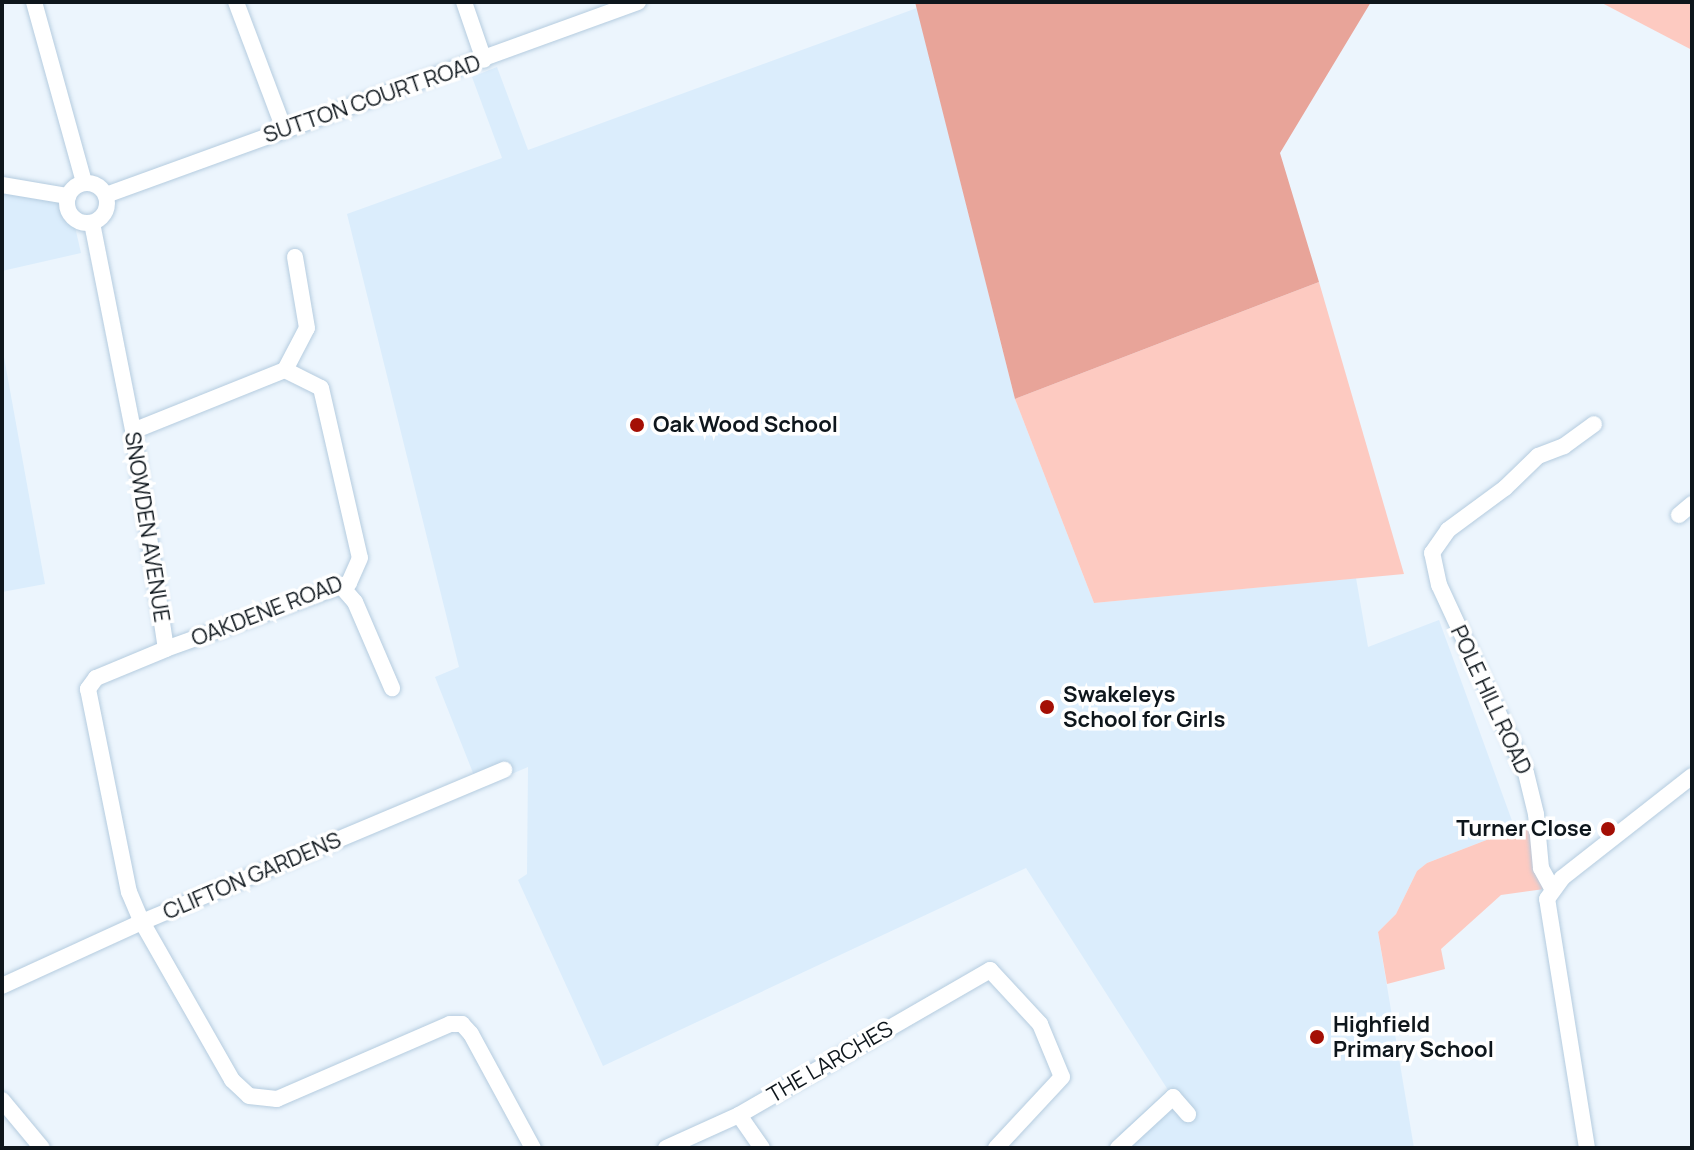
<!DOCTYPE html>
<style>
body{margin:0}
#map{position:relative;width:1694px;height:1150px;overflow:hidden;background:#ecf5fd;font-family:Manrope,sans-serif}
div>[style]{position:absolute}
.built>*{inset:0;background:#dbedfc}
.green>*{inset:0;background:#fdcac1}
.forest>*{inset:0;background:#e8a499}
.roads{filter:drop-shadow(0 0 2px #b5ccdf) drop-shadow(0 0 2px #b5ccdf)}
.minor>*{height:16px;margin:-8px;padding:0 8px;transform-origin:8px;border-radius:8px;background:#fff}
.minor>.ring{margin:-8px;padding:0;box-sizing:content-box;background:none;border:16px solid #fff;border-radius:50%}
.dots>*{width:22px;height:22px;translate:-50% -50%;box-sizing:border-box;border:4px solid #fff;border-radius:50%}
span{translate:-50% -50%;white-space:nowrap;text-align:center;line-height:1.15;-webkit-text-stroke:7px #fff;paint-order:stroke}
.street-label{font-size:22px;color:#0e161c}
.poi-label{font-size:22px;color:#0e161c;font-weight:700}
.left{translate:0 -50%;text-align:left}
.right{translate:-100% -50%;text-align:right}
.frame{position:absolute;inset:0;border:4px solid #0e161c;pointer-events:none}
</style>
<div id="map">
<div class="built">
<i style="clip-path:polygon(917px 8px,1015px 399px,1094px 603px,1356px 578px,1368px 647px,1439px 620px,1515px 829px,1427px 863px,1417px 871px,1396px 914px,1378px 932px,1414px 1148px,1121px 1148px,1119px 1134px,1168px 1090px,1026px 868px,603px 1066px,518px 880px,527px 874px,528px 767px,479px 788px,435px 677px,459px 667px,347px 214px,502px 158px,472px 77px,497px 67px,528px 150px)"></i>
<i style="clip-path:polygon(2px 183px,68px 196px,81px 253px,2px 271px)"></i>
<i style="clip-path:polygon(2px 346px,45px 584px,2px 592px)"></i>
</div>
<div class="green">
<i style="clip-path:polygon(1600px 2px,1692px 2px,1692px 50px)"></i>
<i style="clip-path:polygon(1319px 282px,1404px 574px,1094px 603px,1015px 399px)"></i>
<i style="clip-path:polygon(1536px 826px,1552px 888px,1501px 895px,1441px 949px,1445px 969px,1387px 984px,1378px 932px,1396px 914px,1417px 871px,1427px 863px,1515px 829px)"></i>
</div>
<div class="forest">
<i style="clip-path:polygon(915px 2px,1371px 2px,1280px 153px,1319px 282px,1015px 399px)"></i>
</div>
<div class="roads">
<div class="minor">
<i style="left:34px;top:2px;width:187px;rotate:74.5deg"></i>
<i style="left:236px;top:2px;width:136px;rotate:69.3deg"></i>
<i style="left:464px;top:2px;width:61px;rotate:71deg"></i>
<i class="ring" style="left:67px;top:183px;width:24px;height:24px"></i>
<i style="left:2px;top:185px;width:67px;rotate:9.5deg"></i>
<i style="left:106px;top:195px;width:566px;rotate:-19.94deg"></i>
<i style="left:92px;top:223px;width:212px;rotate:78.8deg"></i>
<i style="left:133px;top:431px;width:220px;rotate:81.4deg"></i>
<i style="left:166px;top:649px;width:76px;rotate:157.5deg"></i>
<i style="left:96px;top:678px;width:14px;rotate:126deg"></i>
<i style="left:88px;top:689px;width:207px;rotate:78.6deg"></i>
<i style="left:129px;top:892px;width:33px;rotate:67deg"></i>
<i style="left:142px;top:922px;width:182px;rotate:60.3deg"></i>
<i style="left:232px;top:1080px;width:23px;rotate:43deg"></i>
<i style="left:249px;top:1096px;width:28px;rotate:6deg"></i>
<i style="left:277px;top:1099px;width:189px;rotate:-23.4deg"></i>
<i style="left:450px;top:1024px;width:12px"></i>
<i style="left:462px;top:1024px;width:13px;rotate:48deg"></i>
<i style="left:471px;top:1034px;width:130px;rotate:61.5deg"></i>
<i style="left:285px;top:370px;width:47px;rotate:-62.4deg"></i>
<i style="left:307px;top:328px;width:72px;rotate:-99.6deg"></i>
<i style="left:133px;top:431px;width:164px;rotate:-21.9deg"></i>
<i style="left:285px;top:370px;width:40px;rotate:26.6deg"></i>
<i style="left:321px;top:388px;width:174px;rotate:77.1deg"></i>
<i style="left:360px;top:558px;width:27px;rotate:114deg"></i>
<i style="left:349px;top:583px;width:195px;rotate:160.2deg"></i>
<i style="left:1679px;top:515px;width:17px;rotate:-40deg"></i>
<i style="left:341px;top:586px;width:21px;rotate:49deg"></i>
<i style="left:355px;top:602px;width:94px;rotate:66.7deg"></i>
<i style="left:1552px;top:888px;width:23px;rotate:-119deg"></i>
<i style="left:1541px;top:868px;width:54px;rotate:-95.3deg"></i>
<i style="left:1536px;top:814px;width:42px;rotate:-103.7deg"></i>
<i style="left:1526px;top:773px;width:207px;rotate:-114.8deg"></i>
<i style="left:1439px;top:585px;width:33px;rotate:-102deg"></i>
<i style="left:1432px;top:553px;width:28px;rotate:-55deg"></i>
<i style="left:1448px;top:530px;width:71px;rotate:-36.4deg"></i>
<i style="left:1505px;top:488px;width:46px;rotate:-44.1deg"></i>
<i style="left:1538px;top:456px;width:28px;rotate:-21deg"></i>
<i style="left:1564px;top:446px;width:37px;rotate:-36deg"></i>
<i style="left:2px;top:986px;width:154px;rotate:-24.6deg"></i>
<i style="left:142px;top:922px;width:393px;rotate:-22.8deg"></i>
<i style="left:2px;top:1100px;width:62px;rotate:50.2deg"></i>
<i style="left:739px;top:1115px;width:40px;rotate:55.1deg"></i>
<i style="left:666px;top:1148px;width:80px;rotate:-24.3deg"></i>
<i style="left:739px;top:1115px;width:290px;rotate:-30deg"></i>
<i style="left:990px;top:970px;width:74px;rotate:47.2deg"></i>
<i style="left:1040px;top:1024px;width:57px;rotate:67.5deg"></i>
<i style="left:1062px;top:1077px;width:97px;rotate:132.9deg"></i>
<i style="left:1118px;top:1148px;width:75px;rotate:-42.8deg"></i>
<i style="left:1173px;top:1097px;width:23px;rotate:49deg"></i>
<i style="left:1587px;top:1148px;width:252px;rotate:-99.1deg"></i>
<i style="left:1547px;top:899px;width:26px;rotate:-54deg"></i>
<i style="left:1562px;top:878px;width:165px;rotate:-38.1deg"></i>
</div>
</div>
<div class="dots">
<i style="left:637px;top:425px;background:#a40f05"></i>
<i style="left:1047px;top:707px;background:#a40f05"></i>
<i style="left:1608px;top:829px;background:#a40f05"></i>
<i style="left:1317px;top:1037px;background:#a40f05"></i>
</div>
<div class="street-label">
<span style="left:372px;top:99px;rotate:-19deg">SUTTON COURT ROAD</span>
<span style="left:147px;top:527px;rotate:81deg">SNOWDEN AVENUE</span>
<span style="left:267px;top:611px;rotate:-21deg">OAKDENE ROAD</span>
<span style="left:1491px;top:700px;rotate:65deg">POLE HILL ROAD</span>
<span style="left:252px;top:876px;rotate:-23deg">CLIFTON GARDENS</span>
<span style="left:830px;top:1062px;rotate:-30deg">THE LARCHES</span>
</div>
<div class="poi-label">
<span class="left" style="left:653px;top:425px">Oak Wood School</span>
<span class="left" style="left:1063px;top:707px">Swakeleys<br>School for Girls</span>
<span class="right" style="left:1592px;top:829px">Turner Close</span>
<span class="left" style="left:1333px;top:1037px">Highfield<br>Primary School</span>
</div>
<div class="frame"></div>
</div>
